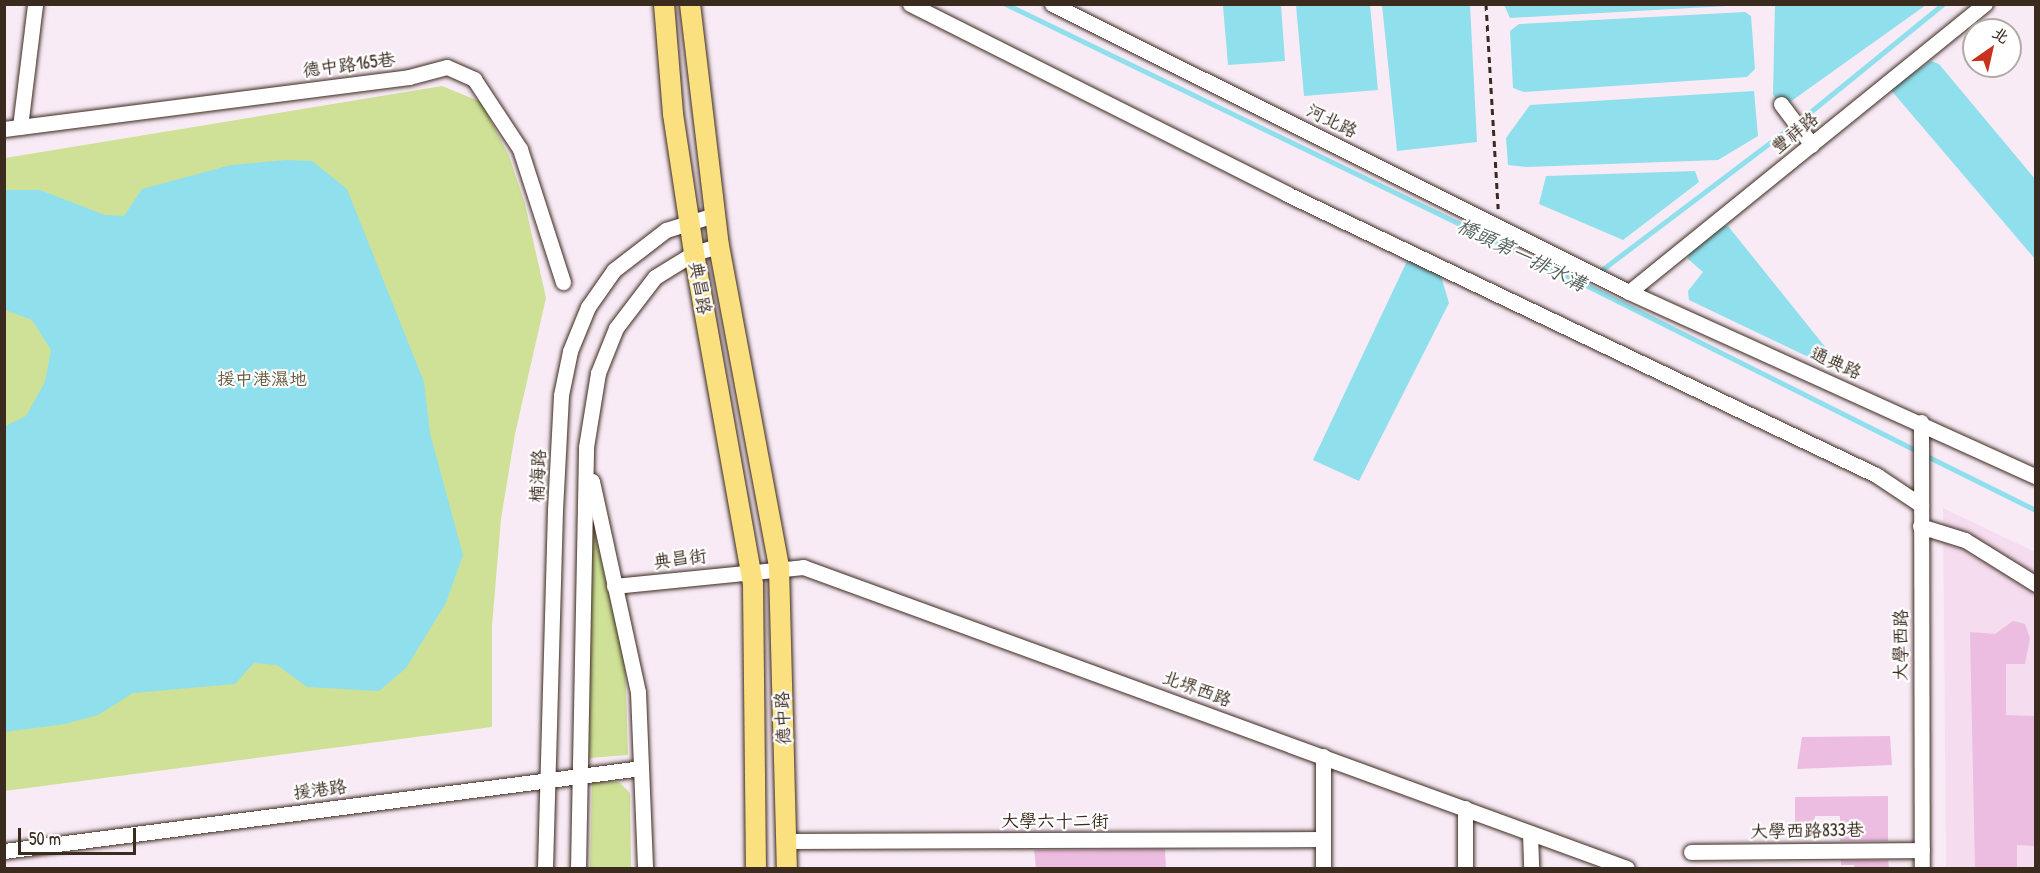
<!DOCTYPE html>
<meta charset="utf-8">
<style>
body{margin:0}
#map{position:relative;width:2040px;height:873px;overflow:hidden;background:#f9ebf6;font-family:"Patrick Hand","LXGW WenKai TC",sans-serif}
div>[style]{position:absolute}
.built>*{inset:0;background:#f5ddef}
.green>*{inset:0;background:#cee196}
.water>*{inset:0;background:#90dfed}
.stream>*{height:4.5px;margin:-2.25px;padding:0 2.25px;transform-origin:2.25px;border-radius:2.25px;background:#90dfed}
.building>*{inset:0;background:#ecbde0}
.path>*{height:3px;margin-top:-1.5px;transform-origin:0;background:repeating-linear-gradient(90deg,#3b2a1e 0 6px,transparent 0 10.5px)}
.roads{filter:drop-shadow(0 0 2px #3b2a1e) drop-shadow(0 0 2px #3b2a1e)}
.minor>*{height:15px;margin:-7.5px;padding:0 7.5px;transform-origin:7.5px;border-radius:7.5px;background:#fff}
.major>*{height:20px;margin:-10px;padding:0 10px;transform-origin:10px;border-radius:10px;background:#fbe080}
span{translate:-50% -50%;white-space:nowrap;text-align:center;line-height:1.15;-webkit-text-stroke:4.5px #fff;paint-order:stroke}
.street-label{font-size:18px;color:#3b2a1e}
.park-label{font-size:18px;color:#60583c}
.water-label{font-size:20px;color:#54605c;font-style:italic}
.frame{position:absolute;inset:0;border:6px solid #3b2a1e;pointer-events:none}
.north{position:absolute;left:1962px;top:18px;width:60px;height:60px;box-sizing:border-box;background:#fff;border:2px solid #b1aaa5;border-radius:50%;rotate:34deg;font-size:16px;font-weight:700;line-height:24px;text-align:center;color:#3b2a1e}
.north::after{content:'';display:block;margin:auto;width:21px;height:27px;background:#c8321e;clip-path:polygon(50% 0,100% 100%,50% 72%,0 100%)}
.scale{position:absolute;left:18px;top:828px;width:118px;height:27px;box-sizing:border-box;border:3px solid #3b2a1e;border-top:0;padding-left:8px;font-size:18px;line-height:21px;white-space:nowrap;color:#3b2a1e;-webkit-text-stroke:4px #fff;paint-order:stroke}
</style>
<div id="map">
<div class="built">
<i style="clip-path:polygon(1943px 508px,2035px 552px,2035px 868px,1946px 868px)"></i>
</div>
<div class="green">
<i style="clip-path:polygon(442px 86px,481px 102px,509px 156px,525px 204px,546px 298px,515px 434px,501px 519px,492px 626px,492px 727px,5px 791px,5px 158px)"></i>
<i style="clip-path:polygon(595px 534px,625px 659px,628px 755px,589px 758px,591px 537px)"></i>
<i style="clip-path:polygon(592px 781px,619px 782px,630px 793px,631px 868px,590px 868px)"></i>
</div>
<div class="water">
<i style="clip-path:polygon(1775px 4px,1926px 5px,1790px 102px,1777px 102px,1773px 94px)"></i>
<i style="clip-path:polygon(1281px 5px,1285px 61px,1228px 65px,1223px 6px)"></i>
<i style="clip-path:polygon(1296px 5px,1370px 5px,1378px 90px,1304px 96px)"></i>
<i style="clip-path:polygon(1382px 5px,1470px 5px,1477px 142px,1397px 151px)"></i>
<i style="clip-path:polygon(1504px 5px,1745px 5px,1510px 18px)"></i>
<i style="clip-path:polygon(1745px 12px,1751px 16px,1755px 69px,1747px 77px,1524px 92px,1513px 88px,1510px 31px,1519px 24px)"></i>
<i style="clip-path:polygon(1931px 61px,1939px 64px,2035px 179px,2035px 259px,1890px 89px)"></i>
<i style="clip-path:polygon(1754px 91px,1758px 136px,1718px 160px,1527px 167px,1508px 165px,1506px 138px,1530px 105px)"></i>
<i style="clip-path:polygon(286px 160px,312px 161px,347px 189px,424px 382px,430px 433px,463px 555px,446px 603px,406px 668px,379px 691px,307px 687px,277px 665px,254px 663px,235px 684px,133px 693px,98px 715px,65px 724px,5px 732px,5px 426px,26px 416px,45px 382px,51px 350px,32px 320px,5px 310px,5px 190px,40px 190px,105px 215px,124px 216px,142px 189px,231px 165px)"></i>
<i style="clip-path:polygon(1695px 171px,1699px 182px,1623px 240px,1539px 204px,1546px 176px)"></i>
<i style="clip-path:polygon(1720px 226px,1728px 226px,1830px 353px,1827px 362px,1821px 363px,1689px 300px,1688px 291px,1703px 272px,1688px 259px,1690px 250px)"></i>
<i style="clip-path:polygon(1408px 259px,1440px 273px,1449px 303px,1359px 481px,1313px 460px)"></i>
</div>
<div class="stream">
<i style="left:1006px;top:4px;width:642px;rotate:25.85deg"></i>
<i style="left:1584px;top:284px;width:373px;rotate:26.6deg"></i>
<i style="left:1599px;top:272px;width:263px;rotate:-37.1deg"></i>
<i style="left:1809px;top:113px;width:173px;rotate:-39.1deg"></i>
<i style="left:1925px;top:455px;width:124px;rotate:26.4deg"></i>
</div>
<div class="building">
<i style="clip-path:polygon(2013px 621px,2025px 624px,2030px 638px,2025px 664px,2006px 664px,2006px 715px,2036px 716px,2036px 846px,2017px 845px,2017px 868px,1975px 868px,1970px 632px,1995px 634px)"></i>
<i style="clip-path:polygon(1890px 736px,1892px 765px,1797px 769px,1802px 737px)"></i>
<i style="clip-path:polygon(1888px 796px,1888px 841px,1840px 841px,1840px 816px,1815px 816px,1814px 823px,1795px 823px,1795px 797px)"></i>
<i style="clip-path:polygon(1165px 849px,1166px 868px,1036px 868px,1034px 850px)"></i>
<i style="clip-path:polygon(1841px 860px,1888px 860px,1889px 868px,1854px 868px,1854px 865px,1841px 865px)"></i>
</div>
<div class="path">
<i style="left:1486px;top:4px;width:205px;rotate:86.6deg"></i>
</div>
<div class="roads">
<div class="minor">
<i style="left:910px;top:4px;width:422px;rotate:26.7deg"></i>
<i style="left:1287px;top:194px;width:653px;rotate:25.5deg"></i>
<i style="left:1876px;top:475px;width:54px;rotate:33.7deg"></i>
<i style="left:1052px;top:4px;width:645px;rotate:26.53deg"></i>
<i style="left:1629px;top:292px;width:447px;rotate:24.4deg"></i>
<i style="left:1781px;top:104px;width:51px;rotate:52.9deg"></i>
<i style="left:20px;top:127px;width:124px;rotate:-83deg"></i>
<i style="left:4px;top:129px;width:408px;rotate:-7.3deg"></i>
<i style="left:409px;top:77px;width:39px;rotate:-15deg"></i>
<i style="left:447px;top:67px;width:30px;rotate:24deg"></i>
<i style="left:474px;top:79px;width:84px;rotate:56.7deg"></i>
<i style="left:520px;top:149px;width:140px;rotate:72.1deg"></i>
<i style="left:1629px;top:292px;width:458px;rotate:-39deg"></i>
<i style="left:1921px;top:422px;width:446px;rotate:89.9deg"></i>
<i style="left:592px;top:481px;width:216px;rotate:77.7deg"></i>
<i style="left:638px;top:692px;width:176px;rotate:87.7deg"></i>
<i style="left:1920px;top:526px;width:47px;rotate:17.3deg"></i>
<i style="left:1965px;top:540px;width:84px;rotate:31.8deg"></i>
<i style="left:614px;top:586px;width:190px;rotate:-5.7deg"></i>
<i style="left:803px;top:567px;width:877px;rotate:20.07deg"></i>
<i style="left:1465px;top:808px;width:60px;rotate:90deg"></i>
<i style="left:1530px;top:833px;width:35px;rotate:88deg"></i>
<i style="left:787px;top:841px;width:535px;rotate:-0.21deg"></i>
<i style="left:4px;top:851px;width:642px;rotate:-7.42deg"></i>
<i style="left:1691px;top:852px;width:231px;rotate:-0.5deg"></i>
<i style="left:545px;top:868px;width:358px;rotate:-88.4deg"></i>
<i style="left:555px;top:510px;width:115px;rotate:-87deg"></i>
<i style="left:561px;top:395px;width:45px;rotate:-78.4deg"></i>
<i style="left:570px;top:351px;width:48px;rotate:-67.8deg"></i>
<i style="left:588px;top:307px;width:45px;rotate:-54.9deg"></i>
<i style="left:614px;top:270px;width:66px;rotate:-37.6deg"></i>
<i style="left:666px;top:230px;width:50px;rotate:-17.4deg"></i>
<i style="left:578px;top:868px;width:421px;rotate:-88.9deg"></i>
<i style="left:586px;top:447px;width:75px;rotate:-80.8deg"></i>
<i style="left:598px;top:373px;width:48px;rotate:-68.2deg"></i>
<i style="left:616px;top:328px;width:64px;rotate:-52.6deg"></i>
<i style="left:655px;top:277px;width:46px;rotate:-31.6deg"></i>
<i style="left:694px;top:253px;width:26px;rotate:-16deg"></i>
<i style="left:1323px;top:868px;width:112px;rotate:-90deg"></i>
</div>
<div class="major">
<i style="left:664px;top:4px;width:110px;rotate:85.3deg"></i>
<i style="left:673px;top:114px;width:141px;rotate:81.4deg"></i>
<i style="left:694px;top:253px;width:336px;rotate:79.9deg"></i>
<i style="left:753px;top:584px;width:284px;rotate:89.4deg"></i>
<i style="left:690px;top:4px;width:244px;rotate:83.2deg"></i>
<i style="left:719px;top:246px;width:328px;rotate:79.4deg"></i>
<i style="left:779px;top:568px;width:300px;rotate:88.5deg"></i>
</div>
</div>
<div class="street-label">
<span style="left:349px;top:65px;rotate:-7deg">德中路165巷</span>
<span style="left:1332px;top:121px;rotate:26deg">河北路</span>
<span style="left:1795px;top:133px;rotate:-39deg">豐祥路</span>
<span style="left:700px;top:288px;rotate:80deg">典昌路</span>
<span style="left:1836px;top:363px;rotate:24deg">通典路</span>
<span style="left:538px;top:476px;rotate:-87deg">楠海路</span>
<span style="left:680px;top:559px;rotate:-7deg">典昌街</span>
<span style="left:1901px;top:645px;rotate:-90deg">大學西路</span>
<span style="left:1197px;top:689px;rotate:20deg">北堺西路</span>
<span style="left:783px;top:718px;rotate:-92deg">德中路</span>
<span style="left:320px;top:790px;rotate:-8deg">援港路</span>
<span style="left:1055px;top:821px">大學六十二街</span>
<span style="left:1807px;top:831px;rotate:-1deg">大學西路833巷</span>
</div>
<div class="park-label">
<span style="left:262px;top:379px">援中港濕地</span>
</div>
<div class="water-label">
<span style="left:1522px;top:254px;rotate:26deg">橋頭第一排水溝</span>
</div>
<div class="frame"></div>
<div class="north">北</div>
<div class="scale">50 m</div>
</div>
